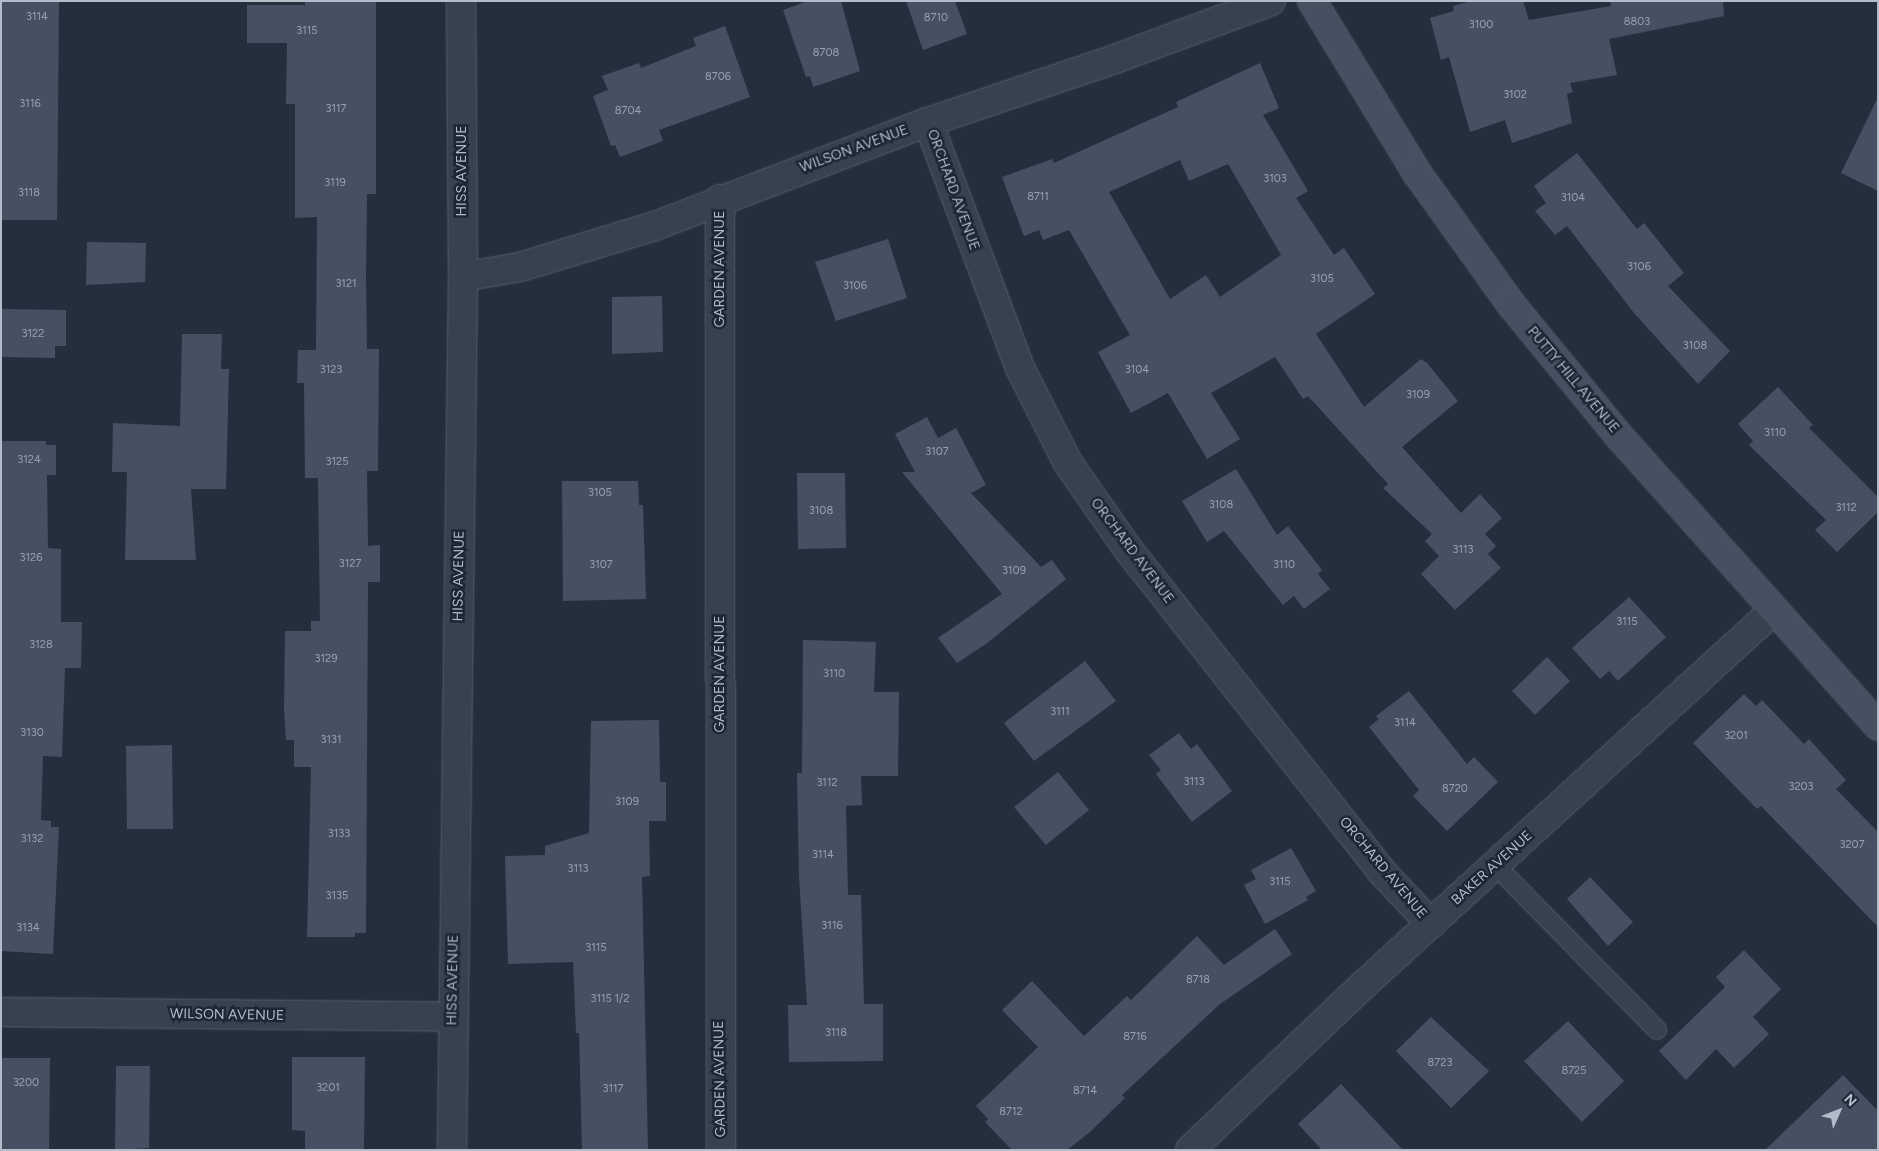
<!DOCTYPE html>
<style>
body{margin:0}
#map{position:relative;width:1879px;height:1151px;overflow:hidden;background:#242f3e;font-family:Figtree,sans-serif}
div>[style]{position:absolute}
.building>*{inset:0;background:#455162}
.roads{filter:drop-shadow(0 0 1px #565f6c) drop-shadow(0 0 1px #565f6c)}
.lane>*{height:18px;margin:-9px;padding:0 9px;transform-origin:9px;border-radius:9px;background:#38414e}
.street>*{height:28px;margin:-14px;padding:0 14px;transform-origin:14px;border-radius:14px;background:#38414e}
.secondary>*{height:28px;margin:-14px;padding:0 14px;transform-origin:14px;border-radius:14px;background:#465061}
span{translate:-50% -50%;white-space:nowrap;text-align:center;line-height:1.15;-webkit-text-stroke:5px #1d2633;paint-order:stroke}
.number-label{font-size:11px;color:#98a1af}
.number-label span{-webkit-text-stroke-width:0}
.street-label{font-size:14px;color:#b4bcc9}
.frame{position:absolute;inset:0;border:2px solid #b4bcc9;pointer-events:none}
.north{position:absolute;left:1814px;top:1086px;width:50px;height:50px;-webkit-text-stroke:4px #1d2633;paint-order:stroke;rotate:46deg;font-size:14px;font-weight:700;line-height:20px;text-align:center;color:#b4bcc9}
.north::after{content:'';display:block;margin:auto;width:18px;height:22px;background:#b4bcc9;clip-path:polygon(50% 0,100% 100%,50% 72%,0 100%)}
</style>
<div id="map">
<div class="building">
<i style="clip-path:polygon(1px 1px,59px 1px,57px 220px,1px 220px)"></i>
<i style="clip-path:polygon(305px 1px,376px 1px,376px 194px,367px 194px,366px 278px,367px 349px,379px 349px,378px 471px,367px 471px,368px 546px,380px 545px,380px 582px,368px 582px,366px 933px,355px 933px,355px 937px,307px 937px,311px 767px,294px 767px,294px 740px,286px 740px,284px 711px,285px 631px,311px 631px,311px 621px,320px 621px,318px 478px,305px 478px,304px 383px,297px 383px,298px 350px,316px 350px,317px 217px,295px 218px,295px 104px,286px 104px,287px 43px,247px 43px,247px 5px,305px 5px)"></i>
<i style="clip-path:polygon(808px 1px,841px 1px,860px 71px,813px 87px,810px 76px,806px 77px,783px 10px)"></i>
<i style="clip-path:polygon(906px 1px,955px 1px,967px 34px,923px 50px)"></i>
<i style="clip-path:polygon(1471px 1px,1523px 1px,1529px 20px,1611px 6px,1610px 1px,1723px 1px,1724px 16px,1609px 39px,1617px 75px,1570px 83px,1573px 92px,1567px 94px,1572px 123px,1512px 143px,1505px 120px,1470px 132px,1449px 57px,1441px 60px,1430px 18px,1454px 11px,1453px 6px)"></i>
<i style="clip-path:polygon(725px 26px,750px 97px,659px 130px,663px 141px,620px 157px,615px 145px,611px 146px,593px 96px,608px 90px,602px 76px,639px 63px,641px 68px,696px 46px,693px 38px)"></i>
<i style="clip-path:polygon(evenodd,1260px 63px,1279px 108px,1263px 115px,1308px 191px,1296px 198px,1334px 255px,1344px 248px,1375px 294px,1316px 334px,1364px 407px,1421px 359px,1427px 363px,1458px 401px,1402px 447px,1461px 513px,1480px 494px,1502px 518px,1485px 534px,1496px 546px,1488px 554px,1501px 568px,1455px 610px,1421px 574px,1439px 556px,1425px 541px,1432px 534px,1383px 488px,1388px 484px,1308px 396px,1303px 399px,1275px 357px,1211px 393px,1240px 439px,1207px 459px,1168px 393px,1131px 413px,1098px 352px,1130px 335px,1069px 230px,1043px 240px,1039px 230px,1024px 236px,1002px 177px,1052px 159px,1054px 163px,1178px 107px,1176px 102px,1260px 63px,1180px 160px,1189px 181px,1228px 164px,1281px 255px,1220px 297px,1206px 275px,1170px 299px,1109px 192px,1180px 160px)"></i>
<i style="clip-path:polygon(1878px 97px,1878px 191px,1841px 173px)"></i>
<i style="clip-path:polygon(1577px 153px,1637px 229px,1644px 223px,1684px 273px,1668px 286px,1730px 351px,1698px 384px,1634px 313px,1567px 226px,1555px 235px,1535px 211px,1546px 203px,1534px 186px)"></i>
<i style="clip-path:polygon(888px 239px,907px 298px,836px 321px,815px 262px)"></i>
<i style="clip-path:polygon(87px 242px,146px 243px,145px 282px,86px 285px)"></i>
<i style="clip-path:polygon(662px 296px,663px 352px,612px 354px,612px 297px)"></i>
<i style="clip-path:polygon(1px 309px,66px 310px,66px 346px,55px 346px,55px 358px,1px 357px)"></i>
<i style="clip-path:polygon(182px 334px,222px 334px,221px 369px,229px 369px,226px 489px,191px 489px,196px 560px,125px 560px,127px 472px,112px 472px,113px 423px,180px 426px)"></i>
<i style="clip-path:polygon(1778px 387px,1813px 425px,1809px 428px,1878px 497px,1878px 512px,1837px 552px,1815px 530px,1826px 520px,1749px 445px,1753px 441px,1738px 424px)"></i>
<i style="clip-path:polygon(927px 417px,938px 438px,956px 428px,986px 485px,971px 493px,1041px 567px,1052px 560px,1066px 579px,986px 644px,957px 663px,938px 638px,1002px 594px,902px 472px,915px 472px,895px 434px)"></i>
<i style="clip-path:polygon(1px 441px,46px 441px,46px 445px,56px 445px,56px 475px,47px 475px,48px 548px,61px 549px,61px 622px,82px 622px,81px 668px,65px 668px,62px 757px,43px 756px,41px 820px,51px 821px,51px 827px,59px 827px,53px 954px,1px 951px)"></i>
<i style="clip-path:polygon(1236px 469px,1277px 535px,1288px 526px,1322px 570px,1318px 574px,1330px 589px,1304px 609px,1294px 596px,1283px 605px,1224px 531px,1207px 542px,1182px 501px)"></i>
<i style="clip-path:polygon(797px 473px,845px 473px,846px 548px,798px 549px)"></i>
<i style="clip-path:polygon(562px 481px,638px 481px,639px 505px,643px 505px,646px 599px,563px 601px)"></i>
<i style="clip-path:polygon(1629px 597px,1666px 637px,1618px 681px,1609px 671px,1600px 679px,1572px 648px)"></i>
<i style="clip-path:polygon(803px 640px,876px 642px,874px 692px,899px 692px,898px 776px,861px 776px,862px 805px,846px 806px,848px 895px,861px 895px,864px 1004px,883px 1004px,883px 1061px,789px 1062px,788px 1005px,807px 1005px,799px 877px,797px 773px,802px 773px)"></i>
<i style="clip-path:polygon(1547px 657px,1570px 681px,1535px 715px,1512px 691px)"></i>
<i style="clip-path:polygon(1085px 661px,1116px 701px,1034px 761px,1004px 723px)"></i>
<i style="clip-path:polygon(1409px 691px,1467px 764px,1474px 757px,1498px 782px,1447px 831px,1413px 796px,1419px 790px,1369px 727px,1379px 719px,1376px 716px)"></i>
<i style="clip-path:polygon(1744px 694px,1756px 706px,1762px 700px,1804px 744px,1809px 739px,1846px 780px,1836px 789px,1878px 832px,1878px 927px,1761px 806px,1757px 809px,1693px 743px)"></i>
<i style="clip-path:polygon(659px 720px,660px 782px,666px 782px,666px 821px,649px 821px,650px 876px,642px 877px,648px 1150px,582px 1150px,579px 1033px,576px 1033px,573px 962px,508px 964px,505px 856px,545px 855px,545px 846px,589px 833px,591px 721px)"></i>
<i style="clip-path:polygon(1179px 733px,1191px 749px,1197px 744px,1232px 791px,1192px 822px,1156px 774px,1161px 770px,1149px 755px)"></i>
<i style="clip-path:polygon(172px 745px,173px 829px,127px 829px,126px 746px)"></i>
<i style="clip-path:polygon(1058px 772px,1089px 810px,1046px 845px,1014px 807px)"></i>
<i style="clip-path:polygon(1291px 848px,1316px 891px,1306px 897px,1308px 900px,1265px 924px,1244px 885px,1256px 879px,1251px 870px)"></i>
<i style="clip-path:polygon(1590px 877px,1633px 922px,1608px 946px,1567px 899px)"></i>
<i style="clip-path:polygon(1275px 929px,1292px 954px,1220px 1004px,1122px 1095px,1125px 1098px,1090px 1132px,1067px 1150px,1012px 1150px,985px 1122px,988px 1119px,976px 1106px,1038px 1047px,1002px 1010px,1032px 981px,1084px 1036px,1127px 996px,1131px 1000px,1197px 936px,1224px 965px)"></i>
<i style="clip-path:polygon(1744px 950px,1781px 989px,1753px 1017px,1769px 1034px,1734px 1068px,1716px 1049px,1686px 1080px,1659px 1051px,1725px 987px,1716px 977px)"></i>
<i style="clip-path:polygon(1431px 1017px,1489px 1071px,1451px 1108px,1396px 1051px)"></i>
<i style="clip-path:polygon(1568px 1021px,1624px 1081px,1582px 1122px,1524px 1061px)"></i>
<i style="clip-path:polygon(292px 1057px,365px 1057px,364px 1150px,305px 1150px,305px 1131px,292px 1130px)"></i>
<i style="clip-path:polygon(1px 1058px,50px 1058px,49px 1150px,1px 1150px)"></i>
<i style="clip-path:polygon(116px 1066px,150px 1066px,149px 1148px,115px 1150px)"></i>
<i style="clip-path:polygon(1843px 1075px,1878px 1111px,1878px 1150px,1765px 1150px)"></i>
<i style="clip-path:polygon(1341px 1084px,1403px 1150px,1322px 1150px,1298px 1124px)"></i>
</div>
<div class="roads">
<div class="lane">
<i style="left:1495px;top:865px;width:231px;rotate:45.5deg"></i>
</div>
<div class="street">
<i style="left:928px;top:122px;width:263px;rotate:69.5deg"></i>
<i style="left:1020px;top:368px;width:106px;rotate:63.2deg"></i>
<i style="left:1068px;top:463px;width:105px;rotate:55.1deg"></i>
<i style="left:1128px;top:549px;width:412px;rotate:51.8deg"></i>
<i style="left:1383px;top:873px;width:70px;rotate:46.7deg"></i>
<i style="left:720px;top:199px;width:951px;rotate:89.94deg"></i>
<i style="left:463px;top:277px;width:58px;rotate:-10deg"></i>
<i style="left:520px;top:267px;width:141px;rotate:-16.9deg"></i>
<i style="left:655px;top:226px;width:292px;rotate:-20.9deg"></i>
<i style="left:928px;top:122px;width:197px;rotate:-18.6deg"></i>
<i style="left:1115px;top:59px;width:166px;rotate:-20.4deg"></i>
<i style="left:1px;top:1012px;width:451px;rotate:0.6deg"></i>
<i style="left:452px;top:1150px;width:873px;rotate:-89.28deg"></i>
<i style="left:463px;top:277px;width:276px;rotate:-90.4deg"></i>
<i style="left:1190px;top:1150px;width:233px;rotate:-43.6deg"></i>
<i style="left:1359px;top:989px;width:562px;rotate:-42.4deg"></i>
</div>
<div class="secondary">
<i style="left:1312px;top:1px;width:202px;rotate:58.6deg"></i>
<i style="left:1417px;top:173px;width:160px;rotate:54.4deg"></i>
<i style="left:1510px;top:303px;width:172px;rotate:50.7deg"></i>
<i style="left:1619px;top:436px;width:389px;rotate:48.2deg"></i>
</div>
</div>
<div class="number-label">
<span style="left:37px;top:17px">3114</span>
<span style="left:936px;top:18px">8710</span>
<span style="left:1637px;top:22px">8803</span>
<span style="left:1481px;top:25px">3100</span>
<span style="left:307px;top:31px">3115</span>
<span style="left:826px;top:53px">8708</span>
<span style="left:718px;top:77px">8706</span>
<span style="left:1515px;top:95px">3102</span>
<span style="left:30px;top:104px">3116</span>
<span style="left:336px;top:109px">3117</span>
<span style="left:628px;top:111px">8704</span>
<span style="left:1275px;top:179px">3103</span>
<span style="left:335px;top:183px">3119</span>
<span style="left:29px;top:193px">3118</span>
<span style="left:1038px;top:197px">8711</span>
<span style="left:1573px;top:198px">3104</span>
<span style="left:1639px;top:267px">3106</span>
<span style="left:1322px;top:279px">3105</span>
<span style="left:346px;top:284px">3121</span>
<span style="left:855px;top:286px">3106</span>
<span style="left:33px;top:334px">3122</span>
<span style="left:1695px;top:346px">3108</span>
<span style="left:331px;top:370px">3123</span>
<span style="left:1137px;top:370px">3104</span>
<span style="left:1418px;top:395px">3109</span>
<span style="left:1775px;top:433px">3110</span>
<span style="left:937px;top:452px">3107</span>
<span style="left:29px;top:460px">3124</span>
<span style="left:337px;top:462px">3125</span>
<span style="left:600px;top:493px">3105</span>
<span style="left:1221px;top:505px">3108</span>
<span style="left:1846px;top:508px">3112</span>
<span style="left:821px;top:511px">3108</span>
<span style="left:1463px;top:550px">3113</span>
<span style="left:31px;top:558px">3126</span>
<span style="left:350px;top:564px">3127</span>
<span style="left:601px;top:565px">3107</span>
<span style="left:1284px;top:565px">3110</span>
<span style="left:1014px;top:571px">3109</span>
<span style="left:1627px;top:622px">3115</span>
<span style="left:41px;top:645px">3128</span>
<span style="left:326px;top:659px">3129</span>
<span style="left:834px;top:674px">3110</span>
<span style="left:1060px;top:712px">3111</span>
<span style="left:1405px;top:723px">3114</span>
<span style="left:32px;top:733px">3130</span>
<span style="left:1736px;top:736px">3201</span>
<span style="left:331px;top:740px">3131</span>
<span style="left:1194px;top:782px">3113</span>
<span style="left:827px;top:783px">3112</span>
<span style="left:1801px;top:787px">3203</span>
<span style="left:1455px;top:789px">8720</span>
<span style="left:627px;top:802px">3109</span>
<span style="left:339px;top:834px">3133</span>
<span style="left:32px;top:839px">3132</span>
<span style="left:1852px;top:845px">3207</span>
<span style="left:823px;top:855px">3114</span>
<span style="left:578px;top:869px">3113</span>
<span style="left:1280px;top:882px">3115</span>
<span style="left:337px;top:896px">3135</span>
<span style="left:832px;top:926px">3116</span>
<span style="left:28px;top:928px">3134</span>
<span style="left:596px;top:948px">3115</span>
<span style="left:1198px;top:980px">8718</span>
<span style="left:610px;top:999px">3115 1/2</span>
<span style="left:836px;top:1033px">3118</span>
<span style="left:1135px;top:1037px">8716</span>
<span style="left:1440px;top:1063px">8723</span>
<span style="left:1574px;top:1071px">8725</span>
<span style="left:26px;top:1083px">3200</span>
<span style="left:328px;top:1088px">3201</span>
<span style="left:613px;top:1089px">3117</span>
<span style="left:1085px;top:1091px">8714</span>
<span style="left:1011px;top:1112px">8712</span>
</div>
<div class="street-label">
<span style="left:854px;top:149px;rotate:-20deg">WILSON AVENUE</span>
<span style="left:462px;top:171px;rotate:-90deg">HISS AVENUE</span>
<span style="left:953px;top:190px;rotate:70deg">ORCHARD AVENUE</span>
<span style="left:720px;top:269px;rotate:-90deg">GARDEN AVENUE</span>
<span style="left:1573px;top:380px;rotate:50deg">PUTTY HILL AVENUE</span>
<span style="left:1132px;top:551px;rotate:53deg">ORCHARD AVENUE</span>
<span style="left:459px;top:576px;rotate:-89deg">HISS AVENUE</span>
<span style="left:720px;top:674px;rotate:-90deg">GARDEN AVENUE</span>
<span style="left:1383px;top:868px;rotate:50deg">ORCHARD AVENUE</span>
<span style="left:1492px;top:868px;rotate:-42deg">BAKER AVENUE</span>
<span style="left:453px;top:980px;rotate:-89deg">HISS AVENUE</span>
<span style="left:227px;top:1015px;rotate:1deg">WILSON AVENUE</span>
<span style="left:720px;top:1079px;rotate:-91deg">GARDEN AVENUE</span>
</div>
<div class="frame"></div>
<div class="north">N</div>
</div>
